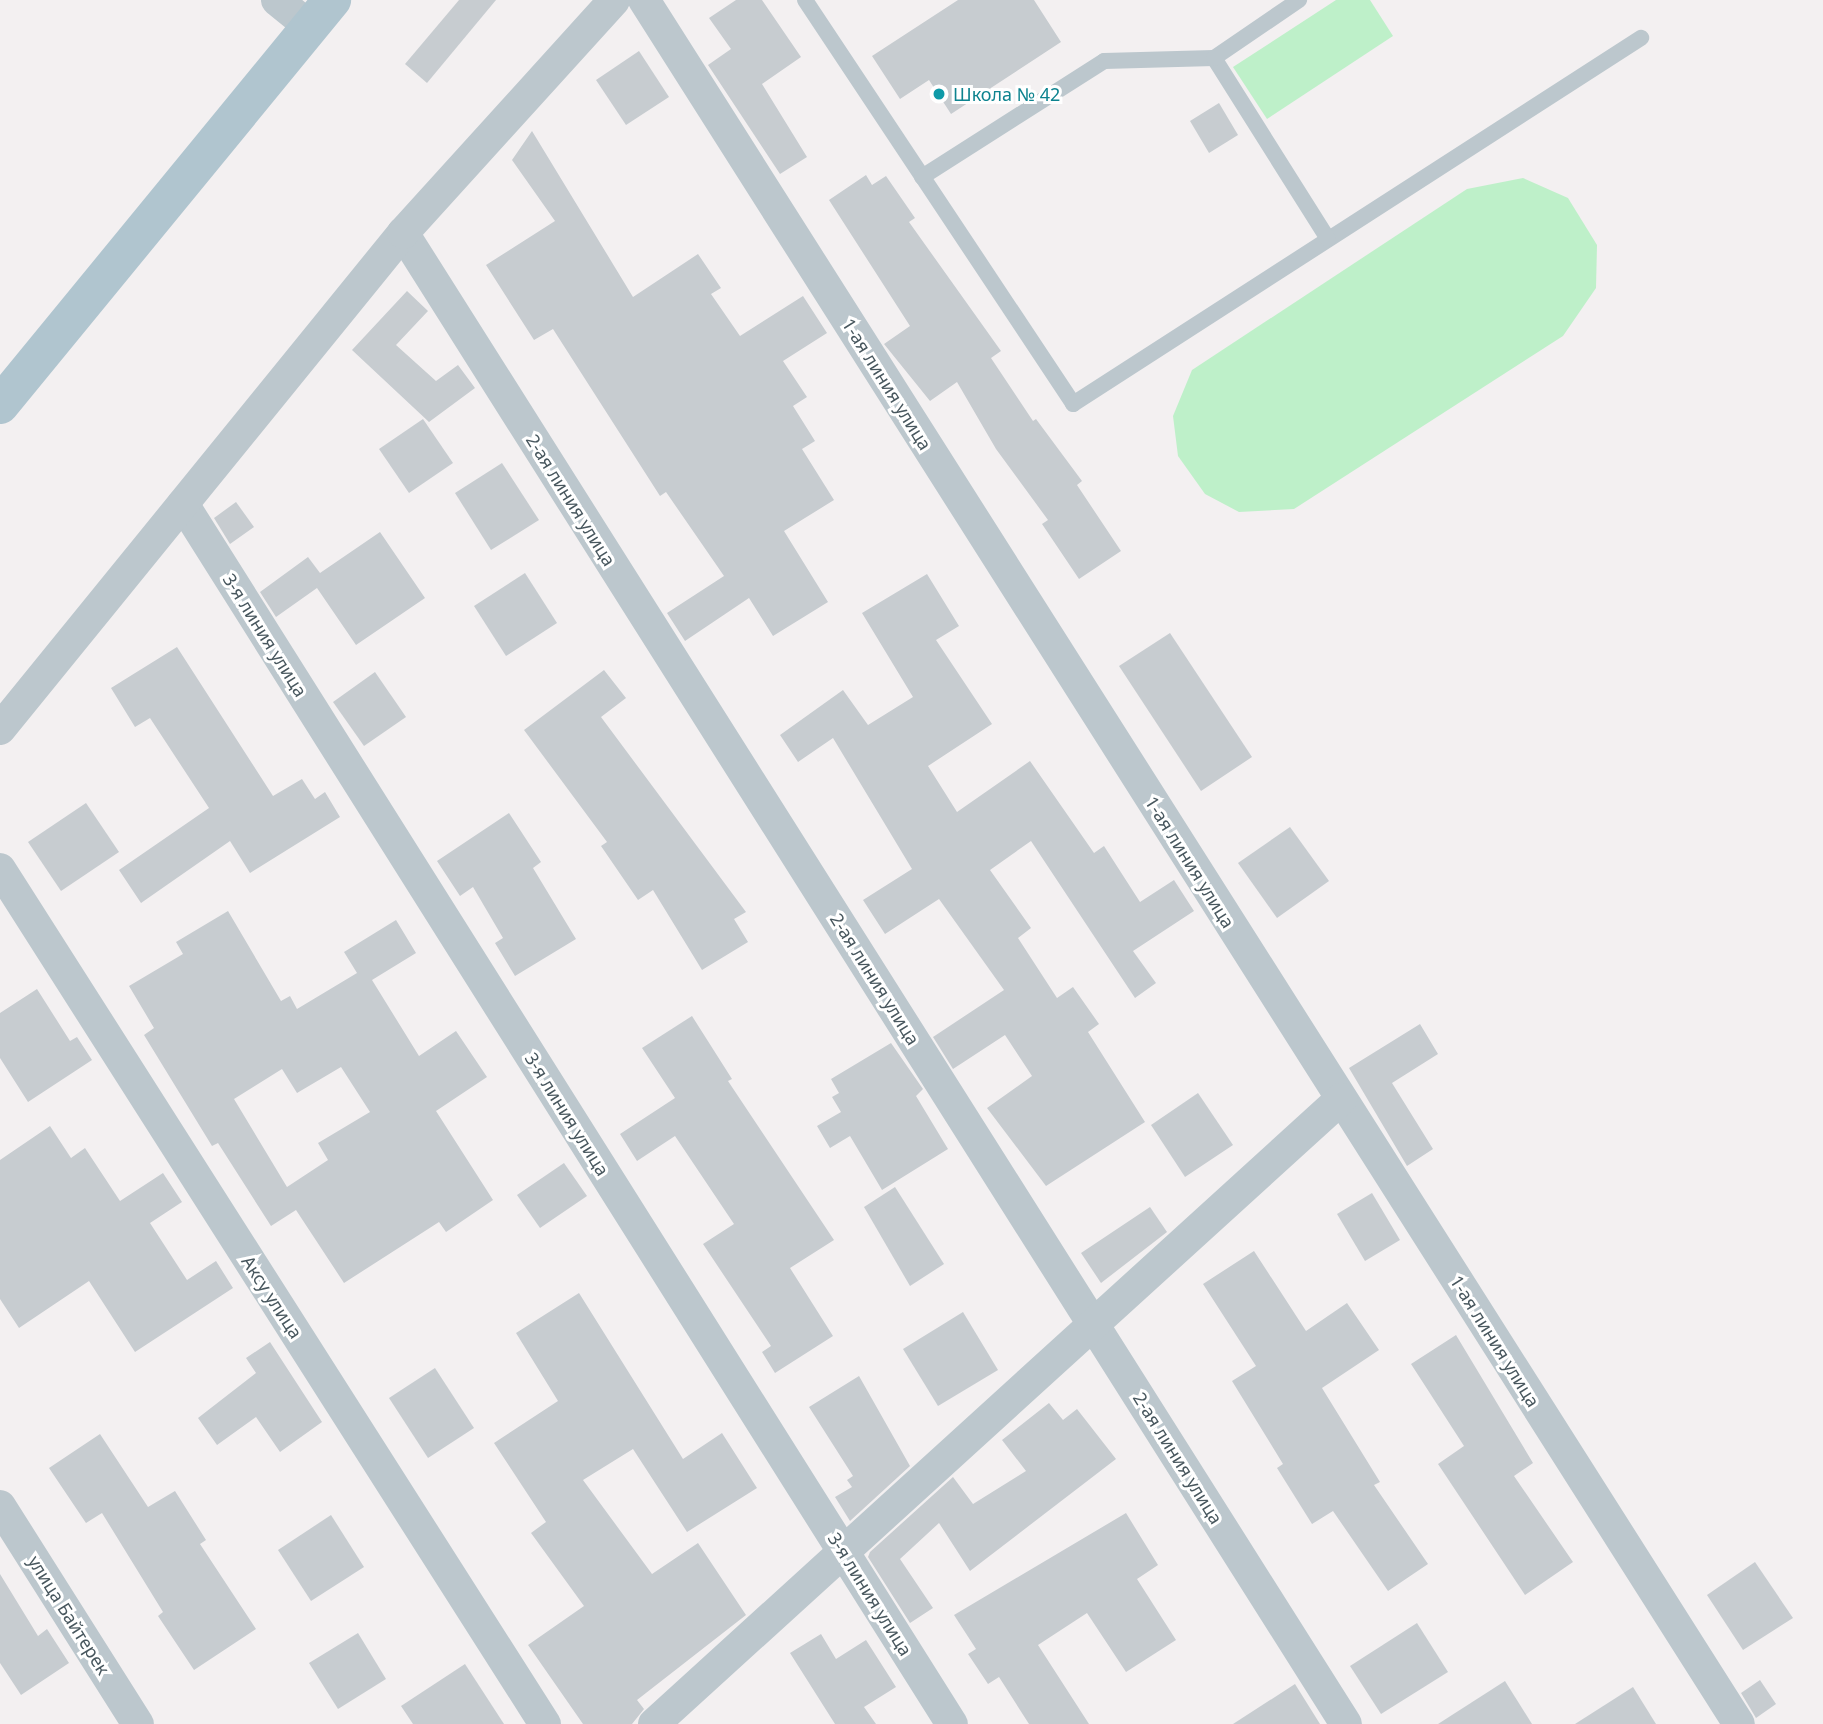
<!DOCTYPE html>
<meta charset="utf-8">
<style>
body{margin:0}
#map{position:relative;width:1823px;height:1724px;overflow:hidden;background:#f3f0f1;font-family:"Noto Sans",sans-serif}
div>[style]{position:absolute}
.green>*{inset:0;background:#bef0c9}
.building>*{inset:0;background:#c7ccd0}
.lane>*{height:16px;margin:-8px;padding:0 8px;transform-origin:8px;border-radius:8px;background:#bcc7cd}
.street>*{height:32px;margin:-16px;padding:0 16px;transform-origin:16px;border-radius:16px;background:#bcc7cd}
.primary>*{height:38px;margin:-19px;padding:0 19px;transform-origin:19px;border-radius:19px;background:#b0c5cf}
.dots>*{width:19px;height:19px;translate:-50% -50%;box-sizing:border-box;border:4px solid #fff;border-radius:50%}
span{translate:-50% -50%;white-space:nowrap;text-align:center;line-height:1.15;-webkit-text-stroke:6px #fff;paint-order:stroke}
.culture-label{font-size:18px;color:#0d838f}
.left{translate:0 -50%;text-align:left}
.street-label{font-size:18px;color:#48575e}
</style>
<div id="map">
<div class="green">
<i style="clip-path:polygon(1336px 0,1370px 0,1393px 36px,1267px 119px,1233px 67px)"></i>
<i style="clip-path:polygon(1523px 178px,1568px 198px,1597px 245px,1596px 288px,1563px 336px,1294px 509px,1239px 512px,1205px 494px,1178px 456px,1173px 416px,1192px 370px,1467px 189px)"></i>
</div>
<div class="building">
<i style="clip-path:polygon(459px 0,496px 0,427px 83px,405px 64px)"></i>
<i style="clip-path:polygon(736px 0,762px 0,801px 57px,762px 84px,807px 157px,780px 174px,708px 65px,731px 49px,709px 18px)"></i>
<i style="clip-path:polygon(958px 0,1034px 0,1061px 42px,951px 114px,929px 80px,900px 99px,872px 56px)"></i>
<i style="clip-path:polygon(639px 51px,669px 97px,626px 125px,596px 80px)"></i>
<i style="clip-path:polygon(1219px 103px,1238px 135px,1209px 153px,1190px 121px)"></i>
<i style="clip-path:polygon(532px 131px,633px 297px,698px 254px,721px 288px,711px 294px,740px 336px,803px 296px,827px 333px,783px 361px,807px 397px,793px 406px,815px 441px,802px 449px,834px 500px,784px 531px,828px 602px,773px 636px,749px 598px,685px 641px,667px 613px,724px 576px,666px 492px,660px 496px,553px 329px,534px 340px,486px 265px,555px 221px,512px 160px)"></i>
<i style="clip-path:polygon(866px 175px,872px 185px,886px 176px,915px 218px,909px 222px,1001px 351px,991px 358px,1033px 421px,1036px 419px,1082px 481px,1077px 485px,1121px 551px,1079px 579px,1042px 524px,1048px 520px,996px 449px,957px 382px,930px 401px,884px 344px,910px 326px,829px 200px)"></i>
<i style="clip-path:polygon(407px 291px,428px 311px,396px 345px,436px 381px,458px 365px,475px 388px,429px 422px,352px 350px)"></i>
<i style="clip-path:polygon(423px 419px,453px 463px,409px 493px,379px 449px)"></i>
<i style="clip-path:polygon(502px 463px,539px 520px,491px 550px,455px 493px)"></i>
<i style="clip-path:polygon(236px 502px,254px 527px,230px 544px,214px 518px)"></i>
<i style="clip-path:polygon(380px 532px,425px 598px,356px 645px,317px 588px,276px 617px,260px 592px,308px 557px,320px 573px)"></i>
<i style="clip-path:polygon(525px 573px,557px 623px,506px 656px,474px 606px)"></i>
<i style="clip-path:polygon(927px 574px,959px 626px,936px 640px,992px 724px,928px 766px,957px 812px,1030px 761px,1094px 853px,1104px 846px,1140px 902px,1174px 880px,1194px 911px,1133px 951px,1156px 983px,1135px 998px,1031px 841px,990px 870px,1031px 928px,1018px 938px,1057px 998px,1073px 987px,1099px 1024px,1088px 1032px,1145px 1122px,1046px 1186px,987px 1108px,1032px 1076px,1005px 1035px,953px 1069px,933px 1037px,1004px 990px,939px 899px,885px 934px,863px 900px,912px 869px,833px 738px,798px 762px,780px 735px,843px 690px,868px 725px,913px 697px,862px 613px)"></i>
<i style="clip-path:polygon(1170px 633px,1252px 757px,1201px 791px,1119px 666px)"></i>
<i style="clip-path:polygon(177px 647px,273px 796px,302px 779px,315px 799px,325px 792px,340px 817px,250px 873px,230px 841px,141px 903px,119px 870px,209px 808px,150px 718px,135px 727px,111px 688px)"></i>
<i style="clip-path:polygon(604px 670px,626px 698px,601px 717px,746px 912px,734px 919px,748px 942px,702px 970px,653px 890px,638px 900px,601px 846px,607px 842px,524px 730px)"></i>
<i style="clip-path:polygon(375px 672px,406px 717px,364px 746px,333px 702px)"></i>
<i style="clip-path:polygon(86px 803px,119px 852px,61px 891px,28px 842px)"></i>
<i style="clip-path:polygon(509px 813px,541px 862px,533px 868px,576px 939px,515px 976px,495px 943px,503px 938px,473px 887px,460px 896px,437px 861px)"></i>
<i style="clip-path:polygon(1290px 827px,1329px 881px,1277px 918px,1238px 863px)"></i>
<i style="clip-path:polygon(evenodd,228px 911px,281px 1001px,290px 996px,297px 1009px,357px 973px,344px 952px,396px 920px,416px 953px,372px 980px,419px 1056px,456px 1031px,487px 1077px,436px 1111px,493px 1200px,446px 1232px,439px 1222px,344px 1283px,296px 1210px,271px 1226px,218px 1143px,212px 1146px,144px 1035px,154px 1028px,129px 986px,183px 954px,176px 942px,228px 911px,341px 1067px,370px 1112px,318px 1143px,328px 1160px,287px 1187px,234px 1099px,282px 1069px,297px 1093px,341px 1067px)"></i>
<i style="clip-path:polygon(37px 989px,70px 1041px,77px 1037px,92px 1060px,28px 1102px,0 1058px,0 1013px)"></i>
<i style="clip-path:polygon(692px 1016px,732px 1079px,728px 1081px,834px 1240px,790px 1268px,833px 1336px,775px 1373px,762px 1352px,771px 1346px,703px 1244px,734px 1224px,675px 1136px,637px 1161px,620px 1134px,675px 1098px,642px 1048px)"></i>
<i style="clip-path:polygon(1420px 1024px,1438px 1054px,1392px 1083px,1433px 1149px,1407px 1166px,1349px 1068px)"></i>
<i style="clip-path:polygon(891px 1043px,923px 1089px,916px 1096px,948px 1149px,882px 1190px,850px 1136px,830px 1148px,817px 1126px,841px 1112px,832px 1097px,839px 1093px,831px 1079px)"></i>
<i style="clip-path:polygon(1198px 1093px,1233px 1145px,1185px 1177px,1151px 1125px)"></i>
<i style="clip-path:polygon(50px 1126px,71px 1158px,85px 1148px,120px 1201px,163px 1173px,182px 1202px,150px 1223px,187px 1280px,216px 1261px,233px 1288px,135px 1352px,89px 1281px,19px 1328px,0 1299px,0 1160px)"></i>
<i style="clip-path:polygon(564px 1163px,587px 1196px,540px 1228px,517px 1195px)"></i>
<i style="clip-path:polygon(895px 1187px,944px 1264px,910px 1286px,864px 1207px)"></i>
<i style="clip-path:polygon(1372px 1193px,1400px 1240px,1365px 1261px,1337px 1214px)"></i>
<i style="clip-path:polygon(1150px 1207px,1167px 1232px,1101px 1283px,1081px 1253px)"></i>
<i style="clip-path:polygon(1254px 1251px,1306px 1331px,1347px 1303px,1379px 1350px,1322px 1388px,1380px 1482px,1374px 1485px,1428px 1564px,1388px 1591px,1333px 1511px,1312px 1524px,1277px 1468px,1283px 1464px,1232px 1381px,1256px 1366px,1203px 1284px)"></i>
<i style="clip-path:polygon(579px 1293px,683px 1459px,722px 1433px,757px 1488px,687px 1532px,633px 1449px,583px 1480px,652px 1574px,698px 1543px,746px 1615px,637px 1700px,644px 1709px,632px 1724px,583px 1724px,528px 1645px,584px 1606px,531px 1533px,546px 1522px,494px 1443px,558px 1401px,516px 1333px)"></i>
<i style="clip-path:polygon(963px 1312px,998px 1370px,938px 1406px,903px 1349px)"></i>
<i style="clip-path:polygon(1456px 1335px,1533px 1463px,1514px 1476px,1573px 1562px,1525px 1595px,1438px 1464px,1464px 1446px,1411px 1364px)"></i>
<i style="clip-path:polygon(270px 1342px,322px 1422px,280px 1452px,256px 1417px,217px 1445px,198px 1418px,256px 1373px,246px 1358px)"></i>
<i style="clip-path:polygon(435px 1368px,474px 1428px,428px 1458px,389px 1398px)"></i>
<i style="clip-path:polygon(859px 1376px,910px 1466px,850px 1521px,835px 1497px,852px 1487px,847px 1480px,853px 1476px,809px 1407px)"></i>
<i style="clip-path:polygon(1049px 1403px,1063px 1420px,1077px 1409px,1116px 1459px,970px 1571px,939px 1523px,900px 1559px,933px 1608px,910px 1623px,868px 1557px,870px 1552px,953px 1477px,973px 1504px,1026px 1471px,1002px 1440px)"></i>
<i style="clip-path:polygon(100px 1434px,148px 1507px,175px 1491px,206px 1540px,200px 1544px,256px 1629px,194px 1670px,158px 1616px,163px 1612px,102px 1513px,86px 1523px,49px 1468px)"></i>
<i style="clip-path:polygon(1126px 1513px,1158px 1565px,1137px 1579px,1176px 1640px,1126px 1672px,1087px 1613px,1038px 1645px,1089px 1724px,1029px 1724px,999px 1677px,988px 1684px,968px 1654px,976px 1649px,954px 1615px)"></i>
<i style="clip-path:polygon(331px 1515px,364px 1567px,311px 1601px,278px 1550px)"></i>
<i style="clip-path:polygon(1755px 1562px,1793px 1618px,1743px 1650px,1707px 1595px)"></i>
<i style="clip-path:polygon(0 1574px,38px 1636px,47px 1629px,69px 1663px,21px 1695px,0 1663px)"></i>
<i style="clip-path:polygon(1417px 1623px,1448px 1672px,1381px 1714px,1350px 1666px)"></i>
<i style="clip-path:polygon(358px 1633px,386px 1679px,338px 1709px,309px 1663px)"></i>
<i style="clip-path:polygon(821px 1634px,836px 1659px,866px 1640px,896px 1687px,864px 1707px,876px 1724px,835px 1724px,790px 1653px)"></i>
<i style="clip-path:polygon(465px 1664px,504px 1724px,413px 1724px,401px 1706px)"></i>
<i style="clip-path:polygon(1760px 1680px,1776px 1704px,1756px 1718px,1741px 1693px)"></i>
<i style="clip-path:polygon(1505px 1681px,1532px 1724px,1438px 1724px)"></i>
<i style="clip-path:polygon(1295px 1684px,1320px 1724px,1233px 1724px)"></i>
<i style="clip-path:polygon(1633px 1687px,1656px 1724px,1575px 1724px)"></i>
</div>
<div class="lane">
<i style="left:805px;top:0;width:485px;rotate:56.4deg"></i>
<i style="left:1073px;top:404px;width:676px;rotate:-32.8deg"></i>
<i style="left:1214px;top:58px;width:214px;rotate:57.8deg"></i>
<i style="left:922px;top:177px;width:216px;rotate:-32.5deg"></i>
<i style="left:1104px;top:61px;width:110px;rotate:-1.6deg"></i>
<i style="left:1214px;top:58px;width:103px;rotate:-34.3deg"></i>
</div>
<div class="street">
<i style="left:277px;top:0;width:43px;rotate:39.3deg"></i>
<i style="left:644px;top:0;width:2042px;rotate:57.58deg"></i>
<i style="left:403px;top:233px;width:1764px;rotate:57.69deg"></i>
<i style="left:183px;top:504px;width:1442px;rotate:57.78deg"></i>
<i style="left:0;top:729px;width:639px;rotate:-50.91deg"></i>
<i style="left:403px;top:233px;width:314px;rotate:-47.8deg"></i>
<i style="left:0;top:869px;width:1014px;rotate:57.49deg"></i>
<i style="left:0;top:1506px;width:258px;rotate:57.7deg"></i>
<i style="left:654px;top:1724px;width:929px;rotate:-42.29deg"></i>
</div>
<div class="primary">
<i style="left:0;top:405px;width:524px;rotate:-50.66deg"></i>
</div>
<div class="dots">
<i style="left:939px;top:94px;background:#0f9aa8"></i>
</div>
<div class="culture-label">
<span class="left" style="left:953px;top:94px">Школа № 42</span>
</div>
<div class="street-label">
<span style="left:887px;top:384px;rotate:58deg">1-ая линия улица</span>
<span style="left:571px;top:500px;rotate:58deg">2-ая линия улица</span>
<span style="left:265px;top:635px;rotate:58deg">3-я линия улица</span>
<span style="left:1190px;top:862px;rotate:58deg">1-ая линия улица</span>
<span style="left:875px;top:979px;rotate:58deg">2-ая линия улица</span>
<span style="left:567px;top:1114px;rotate:58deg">3-я линия улица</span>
<span style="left:272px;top:1297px;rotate:57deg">Аксу улица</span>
<span style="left:1495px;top:1341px;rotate:58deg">1-ая линия улица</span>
<span style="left:1178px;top:1458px;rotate:58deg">2-ая линия улица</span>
<span style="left:870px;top:1594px;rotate:58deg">3-я линия улица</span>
<span style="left:69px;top:1615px;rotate:58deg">улица Байтерек</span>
</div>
</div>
